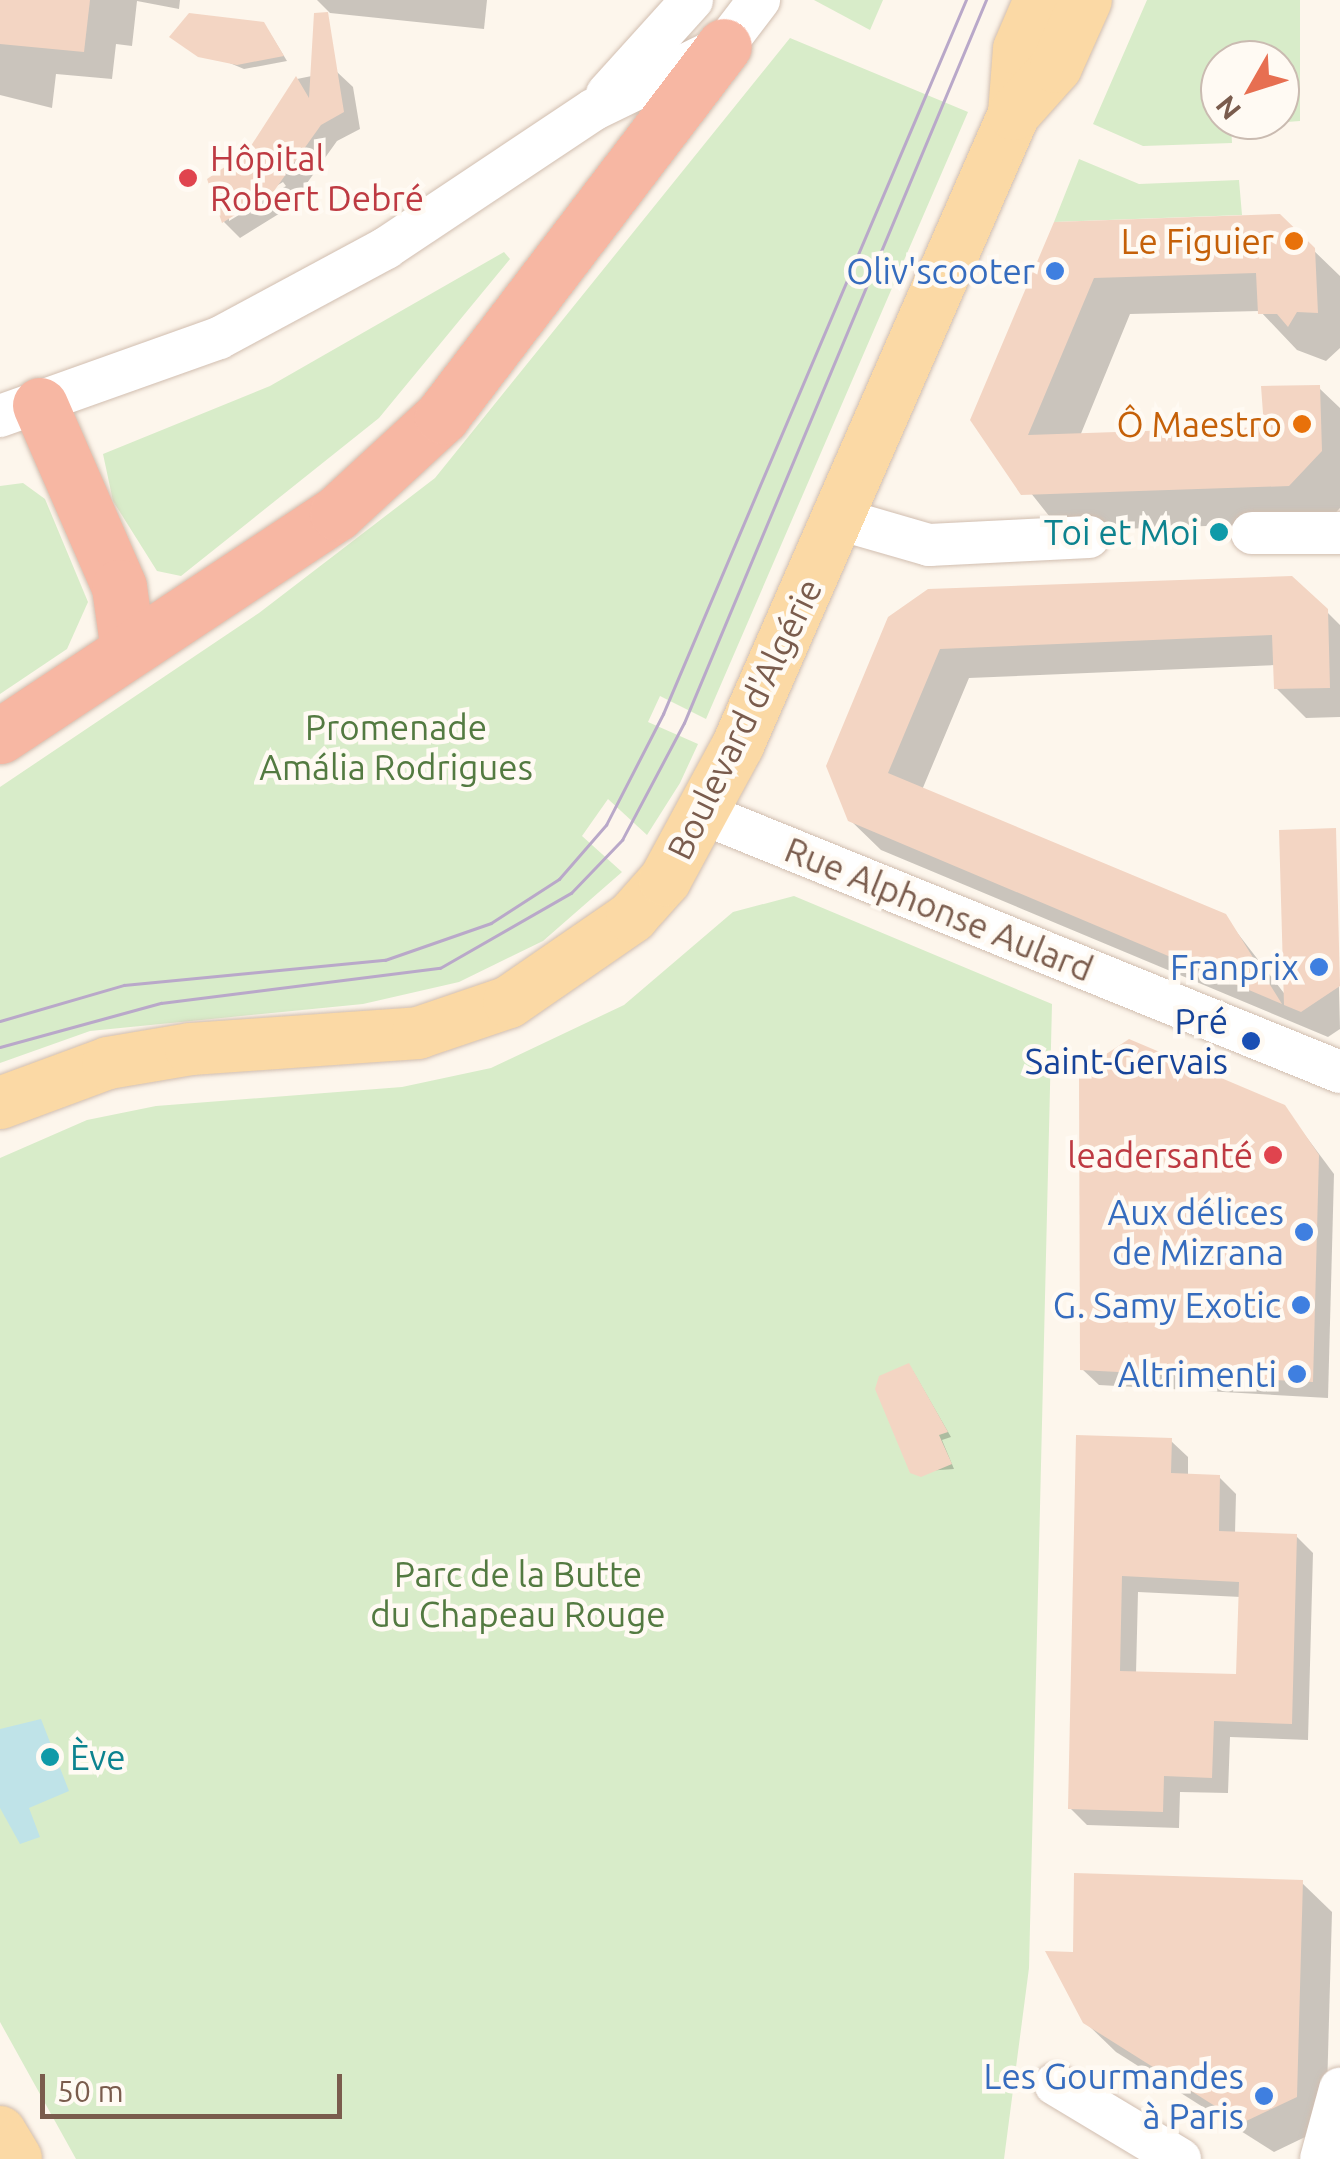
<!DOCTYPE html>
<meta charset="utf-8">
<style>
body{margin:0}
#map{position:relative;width:1340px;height:2159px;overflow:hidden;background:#fdf6ec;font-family:Ubuntu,sans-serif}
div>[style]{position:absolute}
.green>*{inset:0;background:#d8ecc9}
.water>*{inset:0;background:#bfe3e8}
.shadow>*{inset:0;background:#0003}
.building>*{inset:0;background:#f3d5c3}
.roads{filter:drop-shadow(0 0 2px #d1beb0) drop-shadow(0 0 2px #d1beb0)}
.minor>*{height:42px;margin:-21px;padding:0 21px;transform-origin:21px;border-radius:21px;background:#fff}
.major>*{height:52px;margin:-26px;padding:0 26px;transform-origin:26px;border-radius:26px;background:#fbd9a5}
.highway>*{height:55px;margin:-27.5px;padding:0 27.5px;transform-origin:27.5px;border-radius:27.5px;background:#f7b7a3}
.tram>*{height:2.5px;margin:-1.25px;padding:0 1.25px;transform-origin:1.25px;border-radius:1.25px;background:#b9a8c9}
.dots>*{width:28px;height:28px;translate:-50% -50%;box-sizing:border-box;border:5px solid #fffaf3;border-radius:50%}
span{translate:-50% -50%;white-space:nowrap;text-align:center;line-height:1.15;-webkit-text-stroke:9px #fffaf3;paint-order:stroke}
.health-label{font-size:35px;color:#be3a42}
.left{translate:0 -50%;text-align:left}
.right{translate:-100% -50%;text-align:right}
.food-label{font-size:35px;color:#c56008}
.shop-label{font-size:35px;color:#366cbe}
.culture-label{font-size:35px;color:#0d838f}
.street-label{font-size:35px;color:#7a5c4d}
.park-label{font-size:35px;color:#537a41}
.transit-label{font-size:35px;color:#164399}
.north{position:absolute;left:1200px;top:40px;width:100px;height:100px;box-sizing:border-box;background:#fffaf3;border:2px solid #cabbb1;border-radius:50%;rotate:231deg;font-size:28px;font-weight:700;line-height:40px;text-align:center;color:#7a5c4d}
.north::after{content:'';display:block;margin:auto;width:35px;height:45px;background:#e76f51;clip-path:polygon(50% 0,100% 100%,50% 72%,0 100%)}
.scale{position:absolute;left:40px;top:2074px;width:302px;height:45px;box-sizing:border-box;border:5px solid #7a5c4d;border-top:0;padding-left:12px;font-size:30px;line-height:35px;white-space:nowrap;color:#7a5c4d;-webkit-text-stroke:8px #fffaf3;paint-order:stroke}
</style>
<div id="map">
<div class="green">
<i style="clip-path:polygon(814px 0,883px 0,870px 30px)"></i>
<i style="clip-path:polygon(evenodd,1147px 0,1300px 0,1300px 121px,1231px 126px,1232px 143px,1143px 146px,1093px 124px,1147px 0,1280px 60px,1280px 120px,1220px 120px,1220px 60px,1280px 60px)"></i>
<i style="clip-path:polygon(790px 38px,968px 112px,706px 719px,660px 696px,648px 722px,698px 744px,680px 783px,647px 835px,608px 799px,582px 836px,622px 872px,543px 941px,459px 982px,363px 1004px,90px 1031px,0 1063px,0 787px,259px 613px,435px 478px)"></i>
<i style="clip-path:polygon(1079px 159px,1139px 184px,1239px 180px,1242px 215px,1054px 222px)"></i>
<i style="clip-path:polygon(504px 252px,510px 259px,379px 418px,181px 576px,157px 571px,113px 501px,103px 454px,270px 386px)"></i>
<i style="clip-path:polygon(23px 483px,45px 499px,88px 602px,67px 649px,0 694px,0 486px)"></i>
<i style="clip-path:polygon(794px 896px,1052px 1004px,1029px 1968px,1004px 2159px,76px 2159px,0 2022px,0 1158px,87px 1120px,156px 1106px,402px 1087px,491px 1068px,624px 1005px,733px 912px)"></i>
</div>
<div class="water">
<i style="clip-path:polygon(41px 1719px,69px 1791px,29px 1808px,40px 1837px,20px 1844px,0 1808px,0 1729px)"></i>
</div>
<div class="shadow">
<i style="clip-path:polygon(0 0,180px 0,179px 9px,137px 1px,132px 46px,116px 44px,112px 79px,56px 74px,52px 108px,0 95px)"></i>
<i style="clip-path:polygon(317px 0,487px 0,484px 29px,330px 13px)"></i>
<i style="clip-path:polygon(268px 30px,287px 61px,244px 69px,177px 41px)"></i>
<i style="clip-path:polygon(evenodd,336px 71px,353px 87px,360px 129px,337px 141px,290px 207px,240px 238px,224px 222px,249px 154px,297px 79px,336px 71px,283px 182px,286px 186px,229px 221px,229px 215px,283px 182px)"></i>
<i style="clip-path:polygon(1279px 217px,1340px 276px,1340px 348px,1326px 361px,1297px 350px,1260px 311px,1130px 314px,1080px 436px,1266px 429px,1319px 388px,1340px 408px,1340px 508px,1327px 522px,1061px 531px,973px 420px,1056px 224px)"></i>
<i style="clip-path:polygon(1326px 611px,1340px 625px,1340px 717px,1306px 718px,1276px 688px,1275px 665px,969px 678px,922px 790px,1225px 917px,1287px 997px,1335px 831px,1340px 1029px,1328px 1037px,881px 850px,850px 820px,890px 618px)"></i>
<i style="clip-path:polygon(1284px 1107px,1334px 1174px,1328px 1398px,1099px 1385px,1082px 1369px)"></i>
<i style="clip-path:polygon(913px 1371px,951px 1437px,942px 1440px,954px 1469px,912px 1472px)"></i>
<i style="clip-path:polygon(evenodd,1079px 1438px,1171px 1441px,1188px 1457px,1188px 1476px,1219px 1477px,1236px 1494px,1235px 1534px,1296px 1536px,1313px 1553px,1308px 1740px,1230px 1737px,1228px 1793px,1180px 1792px,1179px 1828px,1087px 1825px,1070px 1808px,1079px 1438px,1138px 1592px,1241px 1597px,1238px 1677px,1136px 1674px,1138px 1592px)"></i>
<i style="clip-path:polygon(1302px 1883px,1332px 1912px,1326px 2127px,1274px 2152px,1116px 2052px,1085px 2022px,1076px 1954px)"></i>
</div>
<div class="building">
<i style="clip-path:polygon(0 0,90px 0,84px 52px,0 44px)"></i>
<i style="clip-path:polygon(328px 12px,344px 112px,321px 125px,274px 191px,222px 223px,207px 179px,247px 152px,296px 76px,309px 98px,314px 13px)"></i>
<i style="clip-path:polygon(189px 13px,264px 22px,284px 56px,237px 65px,198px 57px,169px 37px)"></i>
<i style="clip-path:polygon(1280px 214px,1315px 248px,1318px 313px,1297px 312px,1288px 327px,1277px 314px,1258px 314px,1256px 273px,1094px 278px,1028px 435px,1264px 427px,1261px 386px,1320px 385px,1322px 451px,1289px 486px,1021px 495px,970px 420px,1054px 222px)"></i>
<i style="clip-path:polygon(1292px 576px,1328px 609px,1330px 688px,1274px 689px,1272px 635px,940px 649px,888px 773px,1226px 914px,1282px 1004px,848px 821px,826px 766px,888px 617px,928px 589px)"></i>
<i style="clip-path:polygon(1336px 828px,1340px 986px,1301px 1012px,1284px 1005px,1279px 830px)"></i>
<i style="clip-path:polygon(1129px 1039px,1285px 1105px,1319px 1155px,1313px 1382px,1080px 1370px,1079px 1072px)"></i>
<i style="clip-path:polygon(909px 1363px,948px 1432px,939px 1435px,952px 1464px,921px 1477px,910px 1473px,875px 1389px,879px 1376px)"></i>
<i style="clip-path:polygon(evenodd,1076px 1435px,1172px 1438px,1171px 1473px,1220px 1475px,1219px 1531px,1297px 1534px,1292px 1724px,1214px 1721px,1212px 1778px,1164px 1776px,1163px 1812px,1068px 1809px,1076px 1435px,1122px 1576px,1239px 1582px,1236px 1674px,1120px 1671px,1122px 1576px)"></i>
<i style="clip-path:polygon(1074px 1873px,1303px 1880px,1297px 2097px,1242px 2123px,1083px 2023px,1045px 1951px,1073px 1952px)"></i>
</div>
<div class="roads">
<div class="minor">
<i style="left:607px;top:94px;width:127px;rotate:-47.9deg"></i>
<i style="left:0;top:416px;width:232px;rotate:-19.6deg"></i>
<i style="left:219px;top:338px;width:190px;rotate:-28.3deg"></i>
<i style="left:386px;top:248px;width:249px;rotate:-33.7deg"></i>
<i style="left:593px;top:110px;width:146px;rotate:-26deg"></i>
<i style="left:724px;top:46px;width:58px;rotate:-52.7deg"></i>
<i style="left:839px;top:519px;width:94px;rotate:16.1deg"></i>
<i style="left:929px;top:545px;width:160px;rotate:-2.9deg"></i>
<i style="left:1252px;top:533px;width:88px"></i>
<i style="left:704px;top:814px;width:686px;rotate:22.08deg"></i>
<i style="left:1055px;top:2084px;width:146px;rotate:31deg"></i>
<i style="left:1321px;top:2159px;width:73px;rotate:-74.8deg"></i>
</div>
<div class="major">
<i style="left:1014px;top:114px;width:65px;rotate:-85.6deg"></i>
<i style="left:1019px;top:49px;width:53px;rotate:-66.8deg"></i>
<i style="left:0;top:1103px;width:115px;rotate:-20.3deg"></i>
<i style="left:108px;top:1063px;width:84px;rotate:-9.6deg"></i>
<i style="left:191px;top:1049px;width:228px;rotate:-4deg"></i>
<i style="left:418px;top:1033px;width:96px;rotate:-18.8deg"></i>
<i style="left:509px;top:1002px;width:150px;rotate:-34.6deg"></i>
<i style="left:632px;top:917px;width:50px;rotate:-48.3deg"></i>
<i style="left:665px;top:880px;width:153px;rotate:-61.6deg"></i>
<i style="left:738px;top:745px;width:689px;rotate:-66.38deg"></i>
<i style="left:1014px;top:114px;width:63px;rotate:-48.2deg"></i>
<i style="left:1056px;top:67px;width:73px;rotate:-65.9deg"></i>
<i style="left:0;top:2132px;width:31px;rotate:59deg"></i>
</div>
<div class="highway">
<i style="left:40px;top:405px;width:198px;rotate:66.5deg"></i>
<i style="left:119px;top:587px;width:64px;rotate:81.9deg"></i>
<i style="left:0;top:736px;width:404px;rotate:-33.5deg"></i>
<i style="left:337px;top:513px;width:143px;rotate:-42.7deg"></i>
<i style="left:442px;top:416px;width:465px;rotate:-52.7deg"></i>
</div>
</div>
<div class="tram">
<i style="left:0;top:1021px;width:129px;rotate:-16.2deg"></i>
<i style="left:124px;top:985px;width:262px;rotate:-5.5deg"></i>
<i style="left:385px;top:960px;width:112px;rotate:-19.2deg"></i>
<i style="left:491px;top:923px;width:81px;rotate:-32.9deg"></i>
<i style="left:559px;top:879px;width:72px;rotate:-49deg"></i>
<i style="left:606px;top:825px;width:125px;rotate:-62.8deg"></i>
<i style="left:663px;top:714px;width:776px;rotate:-67.01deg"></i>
<i style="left:0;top:1047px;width:167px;rotate:-15.3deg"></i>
<i style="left:161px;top:1003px;width:281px;rotate:-7.2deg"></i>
<i style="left:440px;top:968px;width:151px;rotate:-29.8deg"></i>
<i style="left:571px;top:893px;width:74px;rotate:-46.1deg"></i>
<i style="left:622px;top:840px;width:132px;rotate:-62.1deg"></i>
<i style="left:684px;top:723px;width:784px;rotate:-67.33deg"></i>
</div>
<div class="dots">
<i style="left:188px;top:178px;background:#e0444e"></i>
<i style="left:1294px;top:241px;background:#e8710a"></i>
<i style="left:1055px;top:271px;background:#3f7fe0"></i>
<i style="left:1302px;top:424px;background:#e8710a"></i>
<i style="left:1219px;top:532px;background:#0f9aa8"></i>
<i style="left:1319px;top:967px;background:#3f7fe0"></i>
<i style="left:1251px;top:1041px;background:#1a4fb4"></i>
<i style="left:1273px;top:1155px;background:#e0444e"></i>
<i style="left:1304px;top:1232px;background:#3f7fe0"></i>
<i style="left:1301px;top:1305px;background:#3f7fe0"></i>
<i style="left:1297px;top:1374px;background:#3f7fe0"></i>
<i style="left:50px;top:1757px;background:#0f9aa8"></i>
<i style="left:1264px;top:2096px;background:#3f7fe0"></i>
</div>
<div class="health-label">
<span class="left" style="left:210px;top:178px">Hôpital<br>Robert Debré</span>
<span class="right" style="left:1253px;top:1155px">leadersanté</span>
</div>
<div class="food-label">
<span class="right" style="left:1274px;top:241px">Le Figuier</span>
<span class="right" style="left:1282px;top:424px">Ô Maestro</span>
</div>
<div class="shop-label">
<span class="right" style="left:1035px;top:271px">Oliv'scooter</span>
<span class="right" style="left:1299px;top:967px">Franprix</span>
<span class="right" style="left:1284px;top:1232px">Aux délices<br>de Mizrana</span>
<span class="right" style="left:1281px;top:1305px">G. Samy Exotic</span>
<span class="right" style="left:1277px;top:1374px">Altrimenti</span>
<span class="right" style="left:1244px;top:2096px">Les Gourmandes<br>à Paris</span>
</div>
<div class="culture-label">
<span class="right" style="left:1199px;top:532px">Toi et Moi</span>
<span class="left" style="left:70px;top:1757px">Ève</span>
</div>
<div class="street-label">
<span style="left:744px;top:719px;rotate:-64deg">Boulevard d'Algérie</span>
<span style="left:939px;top:909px;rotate:22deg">Rue Alphonse Aulard</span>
</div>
<div class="park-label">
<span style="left:396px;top:747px">Promenade<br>Amália Rodrigues</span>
<span style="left:518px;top:1594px">Parc de la Butte<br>du Chapeau Rouge</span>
</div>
<div class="transit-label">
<span class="right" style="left:1228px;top:1041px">Pré<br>Saint-Gervais</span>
</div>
<div class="north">N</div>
<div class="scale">50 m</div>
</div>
